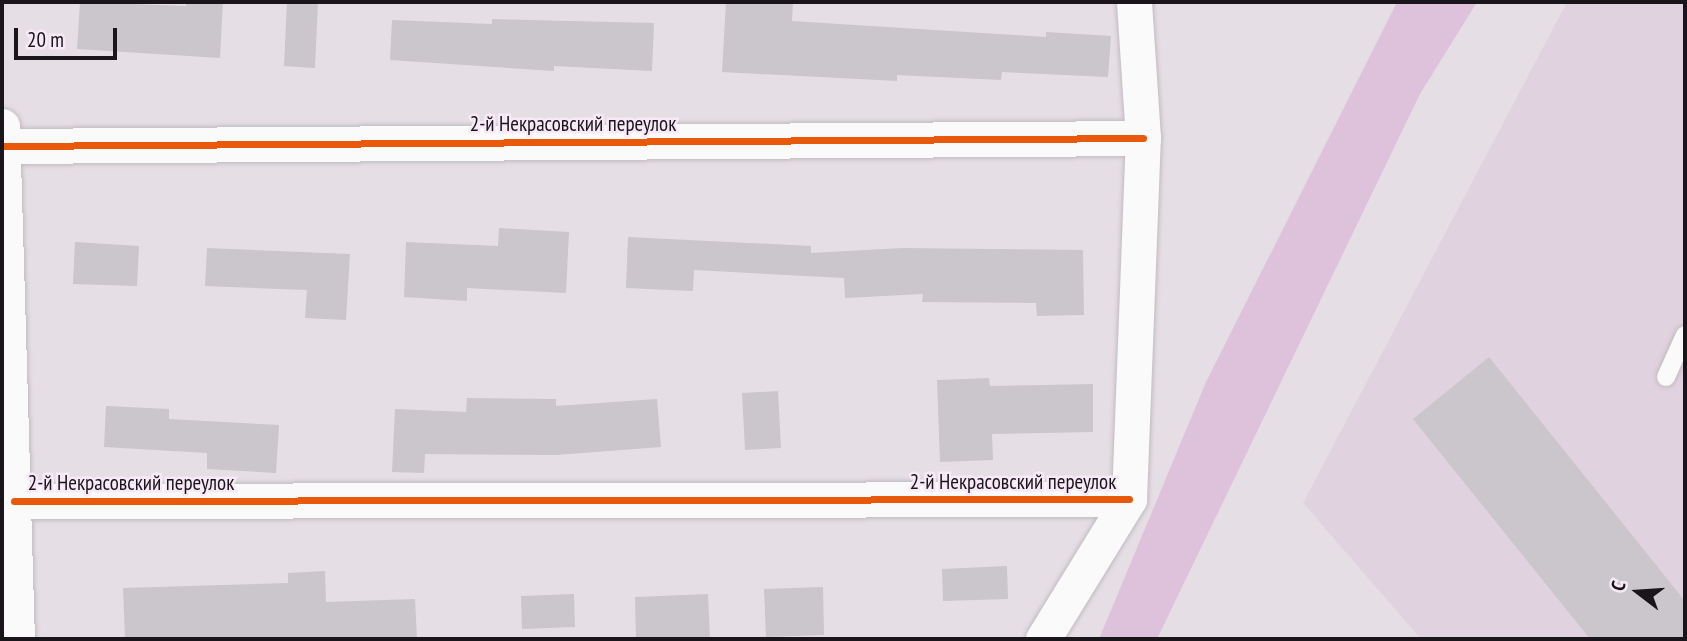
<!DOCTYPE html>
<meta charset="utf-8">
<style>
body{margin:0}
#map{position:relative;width:1687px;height:641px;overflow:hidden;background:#e6dee5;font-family:"PT Sans Narrow",sans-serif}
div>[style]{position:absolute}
.built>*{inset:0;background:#e1d2df}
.green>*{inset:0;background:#dec1db}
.building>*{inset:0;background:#cbc6cb}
.roads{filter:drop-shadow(0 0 2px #c1bbc0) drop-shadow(0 0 2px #c1bbc0)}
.lane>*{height:18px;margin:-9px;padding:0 9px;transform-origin:9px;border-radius:9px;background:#fbfafb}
.street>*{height:35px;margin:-17.5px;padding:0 17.5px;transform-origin:17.5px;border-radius:17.5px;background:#fbfafb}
.cycleway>*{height:7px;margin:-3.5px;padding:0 3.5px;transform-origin:3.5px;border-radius:3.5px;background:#e8590c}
span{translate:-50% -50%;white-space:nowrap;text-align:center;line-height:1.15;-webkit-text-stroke:5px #f7e9f5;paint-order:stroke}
.street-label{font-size:21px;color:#1a151a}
.frame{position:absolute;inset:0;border:4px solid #1a151a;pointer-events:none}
.north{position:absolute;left:1603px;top:557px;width:70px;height:70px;-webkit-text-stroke:5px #f7e9f5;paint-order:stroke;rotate:287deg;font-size:19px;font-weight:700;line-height:28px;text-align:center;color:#1a151a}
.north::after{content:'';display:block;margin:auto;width:24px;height:32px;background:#1a151a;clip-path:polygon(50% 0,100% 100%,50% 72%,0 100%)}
.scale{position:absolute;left:14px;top:28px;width:103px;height:32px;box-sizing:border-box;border:4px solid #1a151a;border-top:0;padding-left:9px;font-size:21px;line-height:24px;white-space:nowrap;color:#1a151a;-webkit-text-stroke:5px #f7e9f5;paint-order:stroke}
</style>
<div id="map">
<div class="built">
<i style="clip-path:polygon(1567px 2px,1685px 2px,1685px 639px,1421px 639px,1303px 503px)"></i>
</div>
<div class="green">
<i style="clip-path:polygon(1397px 2px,1477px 2px,1420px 94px,1157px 639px,1099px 639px,1206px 382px)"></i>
</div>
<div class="building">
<i style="clip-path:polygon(80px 2px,186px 6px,186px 2px,223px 2px,220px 58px,77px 49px)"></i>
<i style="clip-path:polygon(287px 2px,318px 2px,315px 68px,284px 66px)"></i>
<i style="clip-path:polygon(726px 2px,793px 2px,792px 21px,1046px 37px,1046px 32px,1111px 36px,1108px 77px,1002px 72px,1001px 80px,897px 75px,897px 81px,722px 72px)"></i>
<i style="clip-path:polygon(492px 19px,654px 23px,652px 71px,554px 66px,554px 71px,390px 60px,392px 20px,492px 24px)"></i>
<i style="clip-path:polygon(499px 228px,569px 232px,566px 293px,467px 288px,467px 301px,404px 297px,406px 242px,498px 246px)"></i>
<i style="clip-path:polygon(628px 237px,811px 246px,811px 253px,902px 248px,1083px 250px,1084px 315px,1037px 316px,1036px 303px,922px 302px,923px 294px,845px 298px,844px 278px,694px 270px,693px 291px,626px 288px)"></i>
<i style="clip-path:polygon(75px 242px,139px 246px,137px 286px,73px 284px)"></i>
<i style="clip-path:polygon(207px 248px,350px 254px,346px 320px,305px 318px,307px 290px,205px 286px)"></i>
<i style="clip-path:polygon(1489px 357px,1685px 601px,1685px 639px,1590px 639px,1413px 419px)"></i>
<i style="clip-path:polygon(989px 378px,990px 386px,1093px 384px,1093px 432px,992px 434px,993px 460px,940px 462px,937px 380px)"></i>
<i style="clip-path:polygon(778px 391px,781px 448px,745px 450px,742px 393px)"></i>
<i style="clip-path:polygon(467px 398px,556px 399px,556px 406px,657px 399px,661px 447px,556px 455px,425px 454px,424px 473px,392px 472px,395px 409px,466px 412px)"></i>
<i style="clip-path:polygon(106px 406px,169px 409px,169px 419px,279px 425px,276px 473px,207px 469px,207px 453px,104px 447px)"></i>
<i style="clip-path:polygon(1007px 566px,1008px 599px,943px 601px,942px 569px)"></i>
<i style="clip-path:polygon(325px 571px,326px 602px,415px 599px,417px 639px,125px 639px,123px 588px,288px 583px,288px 573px)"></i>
<i style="clip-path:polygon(823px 587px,824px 635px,766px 637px,764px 589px)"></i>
<i style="clip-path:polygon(574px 594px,575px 627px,522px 629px,521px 596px)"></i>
<i style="clip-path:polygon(708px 594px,710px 639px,636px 639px,635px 597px)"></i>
</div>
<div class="roads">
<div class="lane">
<i style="left:1666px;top:377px;width:46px;rotate:-65.7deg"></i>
</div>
<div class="street">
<i style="left:2px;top:126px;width:513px;rotate:88.33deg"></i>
<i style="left:3px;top:146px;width:1140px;rotate:-0.4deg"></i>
<i style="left:14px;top:501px;width:1115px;rotate:-0.1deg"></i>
<i style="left:1043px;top:639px;width:164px;rotate:-58.4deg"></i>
<i style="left:1129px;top:499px;width:361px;rotate:-87.8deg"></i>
<i style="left:1143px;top:138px;width:136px;rotate:-93.8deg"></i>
</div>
</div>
<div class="cycleway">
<i style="left:3px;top:146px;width:1140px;rotate:-0.4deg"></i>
<i style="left:14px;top:501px;width:1115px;rotate:-0.1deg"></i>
</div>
<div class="street-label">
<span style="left:573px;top:124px">2-й Некрасовский переулок</span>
<span style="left:1013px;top:482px">2-й Некрасовский переулок</span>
<span style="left:131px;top:483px">2-й Некрасовский переулок</span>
</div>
<div class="frame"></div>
<div class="north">С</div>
<div class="scale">20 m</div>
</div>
